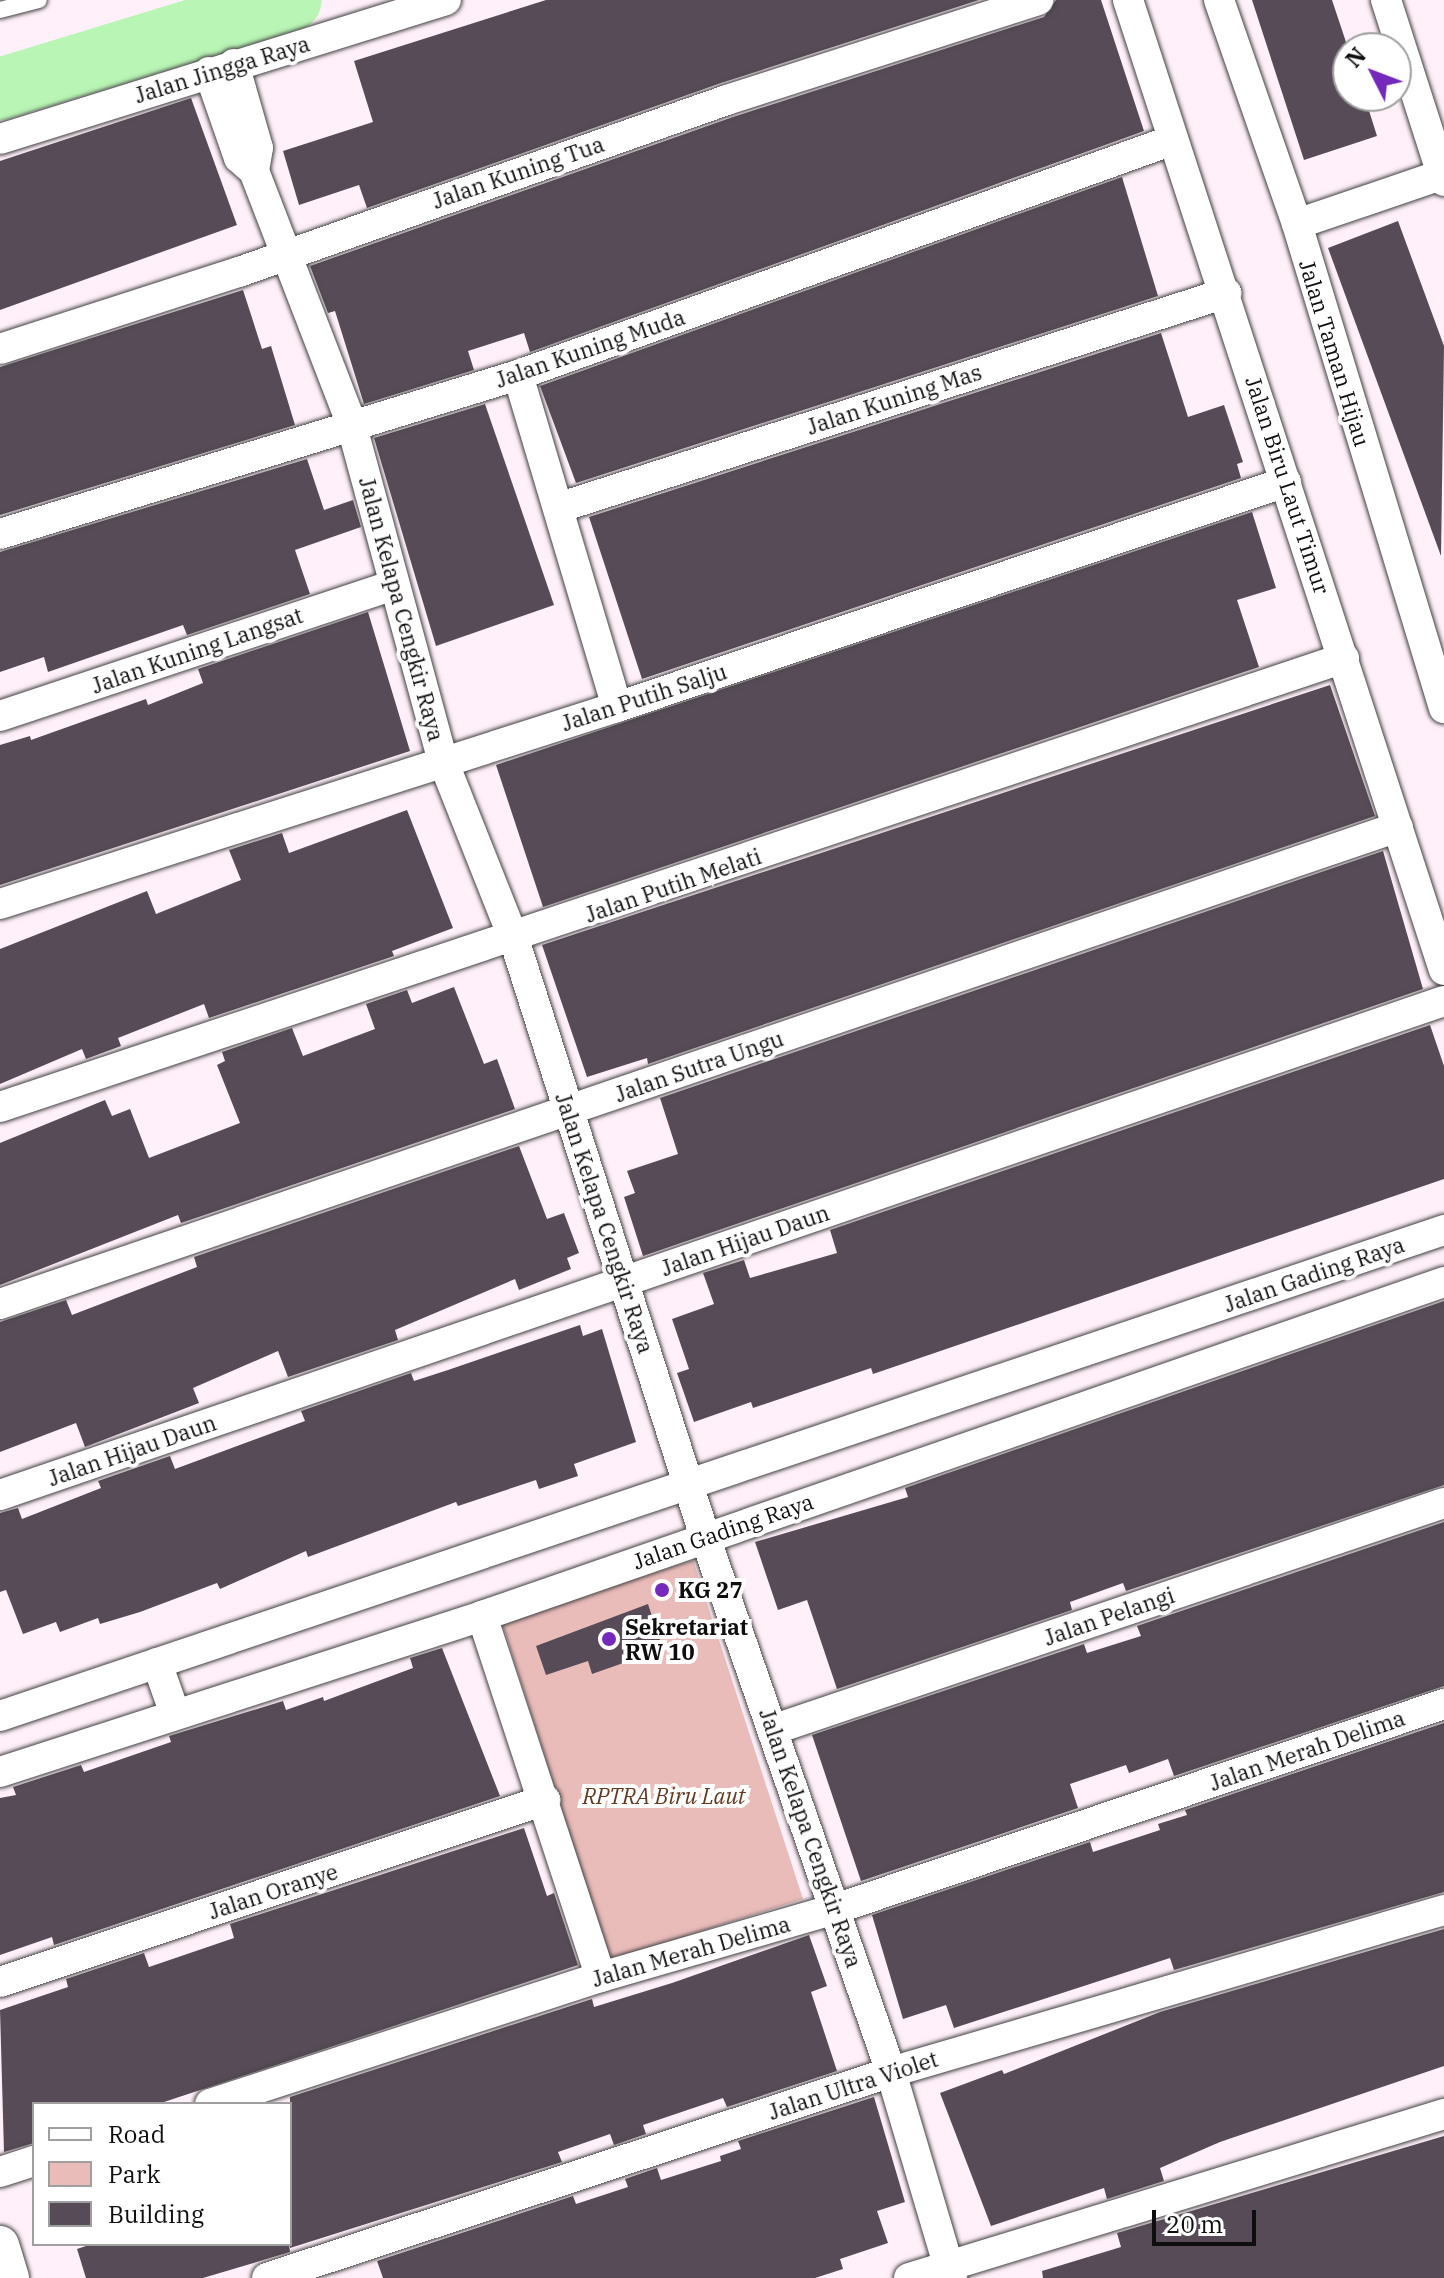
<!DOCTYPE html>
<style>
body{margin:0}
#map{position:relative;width:1444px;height:2278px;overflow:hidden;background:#fff0f9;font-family:"IBM Plex Serif",serif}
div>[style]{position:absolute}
.green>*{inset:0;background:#e9bcba}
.river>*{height:62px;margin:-31px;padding:0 31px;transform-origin:31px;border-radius:31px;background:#b9f5b5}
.building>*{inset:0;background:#564b57}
.roads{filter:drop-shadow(0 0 2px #414141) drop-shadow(0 0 2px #414141)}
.service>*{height:16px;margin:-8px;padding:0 8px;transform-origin:8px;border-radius:8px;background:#fff}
.minor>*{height:30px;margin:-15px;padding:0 15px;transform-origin:15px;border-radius:15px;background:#fff}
.tertiary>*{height:38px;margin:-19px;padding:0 19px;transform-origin:19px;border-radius:19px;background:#fff}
.dots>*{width:22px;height:22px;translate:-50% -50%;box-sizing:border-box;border:4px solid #fff;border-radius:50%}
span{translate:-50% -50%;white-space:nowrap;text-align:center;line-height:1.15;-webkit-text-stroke:8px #fff;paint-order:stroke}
.street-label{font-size:22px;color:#0e0e0e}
.poi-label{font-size:22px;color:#0e0e0e;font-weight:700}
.left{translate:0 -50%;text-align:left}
.park-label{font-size:22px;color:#65381f;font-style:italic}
.legend{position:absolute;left:32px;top:2102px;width:260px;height:144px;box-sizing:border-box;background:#fff;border:2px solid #9f9f9f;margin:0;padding:10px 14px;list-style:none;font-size:24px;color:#0e0e0e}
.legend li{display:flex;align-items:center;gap:16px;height:40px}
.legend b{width:40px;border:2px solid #9f9f9f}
.north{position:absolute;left:1332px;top:32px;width:80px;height:80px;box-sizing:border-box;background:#fff;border:2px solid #9f9f9f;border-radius:50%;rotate:312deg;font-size:22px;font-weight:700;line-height:32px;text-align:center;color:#0e0e0e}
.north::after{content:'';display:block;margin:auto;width:28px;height:36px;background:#7528bc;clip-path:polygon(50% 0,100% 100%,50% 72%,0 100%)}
.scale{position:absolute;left:1152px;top:2210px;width:104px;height:36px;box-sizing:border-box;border:4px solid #0e0e0e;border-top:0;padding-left:10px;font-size:24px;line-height:28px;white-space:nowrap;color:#0e0e0e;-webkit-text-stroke:6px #fff;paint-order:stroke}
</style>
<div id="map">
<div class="green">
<i style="clip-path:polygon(693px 1560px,803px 1899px,610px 1960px,502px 1623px)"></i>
</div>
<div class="river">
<i style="left:0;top:89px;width:304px;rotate:-17deg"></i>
</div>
<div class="building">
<i style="clip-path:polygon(546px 0,979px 0,721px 83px,367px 208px,359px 185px,299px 205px,283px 151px,373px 122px,354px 61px)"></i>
<i style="clip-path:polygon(1056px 0,1101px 0,1144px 131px,530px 352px,524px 333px,468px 351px,474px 370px,364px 404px,335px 311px,328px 313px,310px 266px,733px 117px,1044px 17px)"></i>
<i style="clip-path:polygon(1252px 0,1332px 0,1348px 48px,1348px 104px,1365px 98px,1377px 136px,1304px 160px)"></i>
<i style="clip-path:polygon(191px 98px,237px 225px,0 310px,0 161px)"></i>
<i style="clip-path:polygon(1122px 177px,1158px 296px,576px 483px,540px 386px)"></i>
<i style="clip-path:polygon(1398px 221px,1444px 346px,1441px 556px,1328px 248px)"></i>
<i style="clip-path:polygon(243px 290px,262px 349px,271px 346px,295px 425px,0 515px,0 367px)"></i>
<i style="clip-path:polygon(1161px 333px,1188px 417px,1224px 405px,1243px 462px,1237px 464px,1241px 478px,642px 679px,589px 517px)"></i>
<i style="clip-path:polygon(485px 404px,554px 605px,436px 646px,374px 438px)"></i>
<i style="clip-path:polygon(307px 459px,324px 510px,353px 500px,361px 527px,295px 550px,310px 594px,187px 635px,183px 625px,48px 672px,44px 657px,0 672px,0 552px)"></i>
<i style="clip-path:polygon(1252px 512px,1276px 588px,1237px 600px,1259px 667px,543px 907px,496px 765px)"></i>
<i style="clip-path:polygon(368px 612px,410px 751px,0 885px,0 745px,30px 736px,31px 740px,146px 699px,148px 705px,203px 683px,198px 669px)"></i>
<i style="clip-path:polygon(1330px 685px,1375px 816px,648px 1064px,647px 1058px,587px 1077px,542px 945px)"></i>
<i style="clip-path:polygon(407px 810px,453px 928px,392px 951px,394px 956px,209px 1018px,204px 1004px,118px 1038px,121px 1046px,86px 1059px,82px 1049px,0 1084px,0 949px,147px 891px,156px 914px,241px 880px,229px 850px,282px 833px,289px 853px)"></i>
<i style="clip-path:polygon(1383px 851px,1423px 989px,643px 1256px,624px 1197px,635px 1193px,627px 1171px,678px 1154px,660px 1098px)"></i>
<i style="clip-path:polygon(454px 987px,484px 1064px,497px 1059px,515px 1109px,181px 1223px,178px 1215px,0 1285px,0 1143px,105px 1100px,112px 1116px,130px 1109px,149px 1158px,240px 1123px,217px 1065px,225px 1061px,222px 1052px,292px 1028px,303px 1056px,375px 1029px,366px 1004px,407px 990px,412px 1003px)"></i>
<i style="clip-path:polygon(1430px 1025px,1444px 1066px,1444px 1179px,873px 1374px,871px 1368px,753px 1408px,751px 1402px,694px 1422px,677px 1373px,689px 1369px,672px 1319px,714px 1304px,703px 1273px,744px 1260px,750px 1278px,837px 1253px,830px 1230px)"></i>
<i style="clip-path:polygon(519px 1146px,547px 1219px,564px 1213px,579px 1253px,567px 1258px,571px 1269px,519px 1290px,515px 1279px,395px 1330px,398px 1340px,288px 1377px,278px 1351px,193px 1388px,199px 1403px,85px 1447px,76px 1423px,0 1452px,0 1322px,66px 1300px,72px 1315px,197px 1267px,194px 1257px)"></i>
<i style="clip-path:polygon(1444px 1301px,1444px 1485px,1126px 1591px,1123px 1583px,1070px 1602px,1072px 1610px,837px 1689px,807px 1600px,778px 1610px,755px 1542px,908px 1497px,905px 1488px)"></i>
<i style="clip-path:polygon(580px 1325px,583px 1336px,602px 1329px,636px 1442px,574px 1464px,578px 1476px,539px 1489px,536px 1480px,458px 1506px,456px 1502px,308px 1557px,306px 1551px,220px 1589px,217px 1583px,140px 1612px,100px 1624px,98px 1618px,60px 1632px,56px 1622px,23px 1634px,6px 1590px,0 1592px,0 1513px,18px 1508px,22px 1519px,101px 1488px,98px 1481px,170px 1456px,175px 1469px,305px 1421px,301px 1411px,411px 1373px,414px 1381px,448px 1370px)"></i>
<i style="clip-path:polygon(1444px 1522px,1444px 1686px,1174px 1776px,1168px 1759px,1129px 1773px,1126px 1765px,1070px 1784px,1078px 1808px,861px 1881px,812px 1735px,1084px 1644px,1087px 1653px,1141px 1636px,1137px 1626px)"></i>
<i style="clip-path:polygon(648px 1604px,663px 1649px,592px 1674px,588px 1661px,546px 1675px,536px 1646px)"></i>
<i style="clip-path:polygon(442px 1648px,500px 1796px,54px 1945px,52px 1937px,0 1955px,0 1798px,16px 1795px,13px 1787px,81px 1765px,84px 1772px,171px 1742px,169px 1736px,283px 1701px,286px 1710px,323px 1697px,324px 1701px,413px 1668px,410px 1658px)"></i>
<i style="clip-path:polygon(1444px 1723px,1444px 1892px,1174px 1970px,1170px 1958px,954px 2028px,946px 2005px,903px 2019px,872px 1915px,1090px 1842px,1093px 1852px,1160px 1830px,1158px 1824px,1187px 1815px,1185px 1810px)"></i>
<i style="clip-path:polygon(524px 1828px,547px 1896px,554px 1893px,578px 1965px,158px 2104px,34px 2104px,34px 2143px,4px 2152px,0 2010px,68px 1987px,66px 1979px,144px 1953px,149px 1967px,234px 1938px,230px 1924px)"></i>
<i style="clip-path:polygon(1444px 1929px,1444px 2066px,1220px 2142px,1160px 2168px,1164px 2181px,1107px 2199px,1104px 2188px,991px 2226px,940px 2093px,1002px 2070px,1004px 2074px,1160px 2012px)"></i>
<i style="clip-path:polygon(809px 1935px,827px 1986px,811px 1992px,837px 2071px,727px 2107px,723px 2098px,643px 2125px,646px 2134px,614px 2145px,610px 2134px,558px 2152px,562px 2162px,290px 2248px,290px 2097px,592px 1999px,594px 2007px,672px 1983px)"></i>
<i style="clip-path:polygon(874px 2097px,905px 2202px,877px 2211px,888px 2243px,840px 2259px,843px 2269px,815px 2278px,383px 2278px,377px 2261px,573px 2196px,576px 2204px,628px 2187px,625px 2179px,657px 2168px,661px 2180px,721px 2161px,720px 2156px,741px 2149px,738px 2141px)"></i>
<i style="clip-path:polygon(1444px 2136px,1444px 2278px,1043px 2278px,1042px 2271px,1121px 2247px,1117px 2233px)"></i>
<i style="clip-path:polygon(92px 2244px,289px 2244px,290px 2252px,203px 2278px,86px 2278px,77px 2249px)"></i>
</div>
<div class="roads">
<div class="service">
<i style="left:0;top:10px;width:40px;rotate:-14.4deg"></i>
</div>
<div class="minor">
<i style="left:1128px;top:0;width:1020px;rotate:71.96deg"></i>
<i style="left:1219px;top:0;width:237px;rotate:70.8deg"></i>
<i style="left:1297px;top:224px;width:506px;rotate:73.11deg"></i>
<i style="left:1386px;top:0;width:190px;rotate:72.2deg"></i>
<i style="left:234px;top:64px;width:87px;rotate:74.1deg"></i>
<i style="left:258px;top:148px;width:23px;rotate:100deg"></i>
<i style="left:209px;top:72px;width:91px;rotate:70.8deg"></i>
<i style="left:239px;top:158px;width:20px;rotate:41deg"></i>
<i style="left:254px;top:171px;width:270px;rotate:68.9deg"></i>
<i style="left:351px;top:423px;width:350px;rotate:74.8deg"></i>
<i style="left:443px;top:761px;width:192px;rotate:68.3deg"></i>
<i style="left:514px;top:939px;width:628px;rotate:72.29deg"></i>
<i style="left:705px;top:1537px;width:566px;rotate:70.83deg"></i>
<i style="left:891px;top:2072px;width:215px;rotate:73.5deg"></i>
<i style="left:0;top:139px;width:467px;rotate:-17.3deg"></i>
<i style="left:1297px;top:224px;width:155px;rotate:-18.8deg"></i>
<i style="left:0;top:349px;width:251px;rotate:-17.9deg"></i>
<i style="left:239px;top:272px;width:517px;rotate:-19.42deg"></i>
<i style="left:727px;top:100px;width:327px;rotate:-17.8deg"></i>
<i style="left:518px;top:375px;width:346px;rotate:73.4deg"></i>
<i style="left:561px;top:507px;width:699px;rotate:-17.84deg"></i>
<i style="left:0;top:534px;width:542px;rotate:-17.06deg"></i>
<i style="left:518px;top:375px;width:696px;rotate:-19.74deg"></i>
<i style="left:0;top:716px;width:415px;rotate:-18.4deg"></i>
<i style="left:0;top:904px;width:648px;rotate:-17.71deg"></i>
<i style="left:617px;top:707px;width:706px;rotate:-18.59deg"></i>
<i style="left:0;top:1107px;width:1417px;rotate:-18.47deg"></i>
<i style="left:0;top:1304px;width:1477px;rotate:-18.84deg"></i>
<i style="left:0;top:1495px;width:1526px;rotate:-18.89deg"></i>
<i style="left:482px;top:1616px;width:380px;rotate:71.8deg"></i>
<i style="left:157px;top:1663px;width:54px;rotate:70.6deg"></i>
<i style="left:0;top:1716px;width:1524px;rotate:-18.6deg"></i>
<i style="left:775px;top:1729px;width:706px;rotate:-18.67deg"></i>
<i style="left:0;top:1772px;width:507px;rotate:-17.93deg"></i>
<i style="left:482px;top:1616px;width:1018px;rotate:-19.15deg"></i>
<i style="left:0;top:1982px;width:575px;rotate:-18.47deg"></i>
<i style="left:210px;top:2104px;width:411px;rotate:-18deg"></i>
<i style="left:601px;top:1977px;width:244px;rotate:-16.2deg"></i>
<i style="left:835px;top:1909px;width:643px;rotate:-18.6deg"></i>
<i style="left:0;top:2172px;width:36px;rotate:-18deg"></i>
<i style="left:267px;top:2278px;width:657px;rotate:-18.27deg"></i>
<i style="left:891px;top:2072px;width:576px;rotate:-16.33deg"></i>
<i style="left:909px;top:2278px;width:560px;rotate:-17.04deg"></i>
</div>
<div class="tertiary">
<i style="left:0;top:2245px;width:34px;rotate:73deg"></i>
</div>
</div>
<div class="dots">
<i style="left:662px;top:1590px;background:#7528bc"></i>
<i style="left:609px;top:1639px;background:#7528bc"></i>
</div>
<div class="street-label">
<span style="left:222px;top:69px;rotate:-17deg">Jalan Jingga Raya</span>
<span style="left:518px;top:172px;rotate:-19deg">Jalan Kuning Tua</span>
<span style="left:590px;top:348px;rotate:-19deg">Jalan Kuning Muda</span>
<span style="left:1335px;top:353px;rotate:73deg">Jalan Taman Hijau</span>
<span style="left:894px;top:399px;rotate:-18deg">Jalan Kuning Mas</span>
<span style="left:1288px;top:485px;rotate:72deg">Jalan Biru Laut Timur</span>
<span style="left:402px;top:609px;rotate:75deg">Jalan Kelapa Cengkir Raya</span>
<span style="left:197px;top:650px;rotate:-19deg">Jalan Kuning Langsat</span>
<span style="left:644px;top:697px;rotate:-18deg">Jalan Putih Salju</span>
<span style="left:673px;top:885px;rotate:-19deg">Jalan Putih Melati</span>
<span style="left:699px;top:1066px;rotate:-19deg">Jalan Sutra Ungu</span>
<span style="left:605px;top:1223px;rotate:72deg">Jalan Kelapa Cengkir Raya</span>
<span style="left:745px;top:1240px;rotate:-19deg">Jalan Hijau Daun</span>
<span style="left:1314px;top:1274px;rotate:-19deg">Jalan Gading Raya</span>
<span style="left:132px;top:1450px;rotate:-19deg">Jalan Hijau Daun</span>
<span style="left:723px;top:1531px;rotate:-19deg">Jalan Gading Raya</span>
<span style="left:1109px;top:1616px;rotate:-19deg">Jalan Pelangi</span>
<span style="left:1307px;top:1750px;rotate:-19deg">Jalan Merah Delima</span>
<span style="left:811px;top:1838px;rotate:71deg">Jalan Kelapa Cengkir Raya</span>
<span style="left:273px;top:1891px;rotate:-18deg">Jalan Oranye</span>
<span style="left:691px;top:1951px;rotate:-16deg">Jalan Merah Delima</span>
<span style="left:853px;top:2085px;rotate:-18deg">Jalan Ultra Violet</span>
</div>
<div class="poi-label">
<span class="left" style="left:678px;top:1590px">KG 27</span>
<span class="left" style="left:625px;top:1639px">Sekretariat<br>RW 10</span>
</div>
<div class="park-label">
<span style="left:664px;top:1796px">RPTRA Biru Laut</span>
</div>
<ul class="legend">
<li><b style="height:10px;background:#fff"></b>Road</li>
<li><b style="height:22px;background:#e9bcba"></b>Park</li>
<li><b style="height:22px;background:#564b57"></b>Building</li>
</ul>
<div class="north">N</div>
<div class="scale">20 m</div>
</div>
